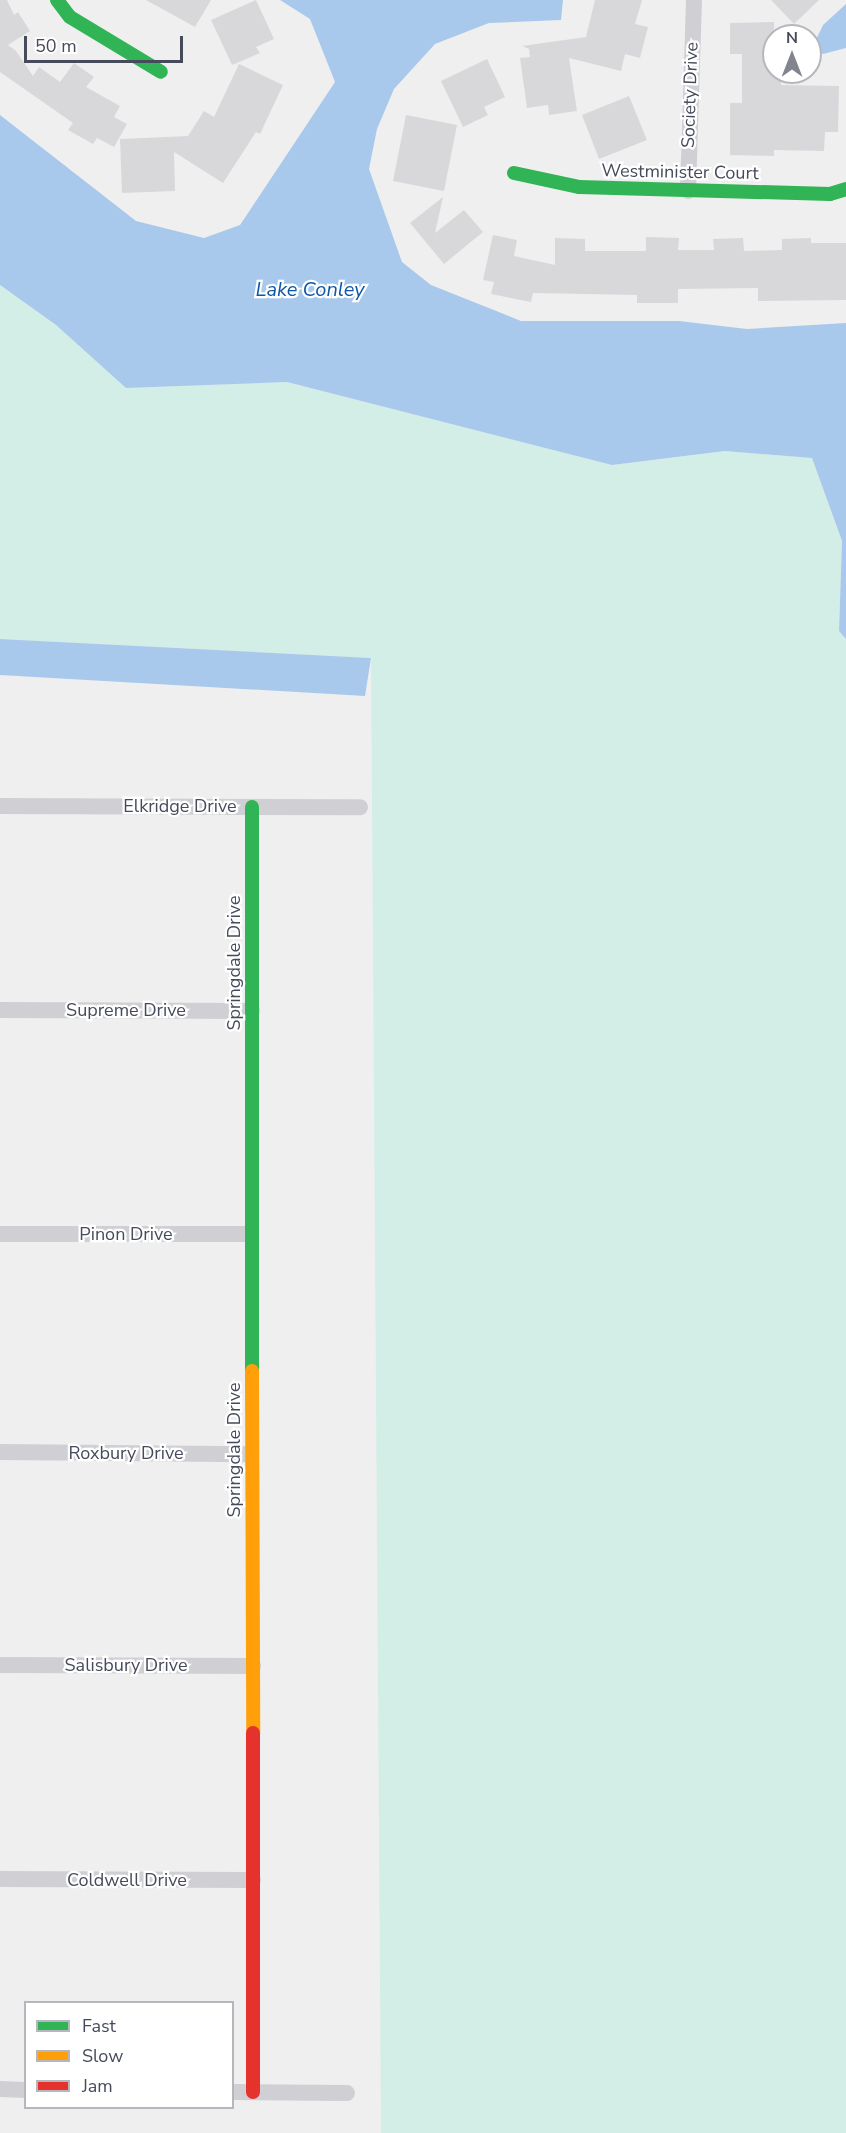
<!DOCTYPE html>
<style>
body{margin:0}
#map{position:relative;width:846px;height:2133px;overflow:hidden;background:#f0efef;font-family:"Nunito Sans",sans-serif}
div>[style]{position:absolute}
.green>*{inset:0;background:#d3eee6}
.water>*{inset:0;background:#a9c9ec}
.building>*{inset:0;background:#d8d8db}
.street>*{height:16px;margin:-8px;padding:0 8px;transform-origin:8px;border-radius:8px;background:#d0d0d4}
.fast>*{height:14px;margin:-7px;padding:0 7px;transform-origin:7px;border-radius:7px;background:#30b455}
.slow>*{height:14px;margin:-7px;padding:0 7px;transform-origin:7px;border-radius:7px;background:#ff9f0a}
.jam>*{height:14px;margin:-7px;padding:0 7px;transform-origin:7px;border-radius:7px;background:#e5322d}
span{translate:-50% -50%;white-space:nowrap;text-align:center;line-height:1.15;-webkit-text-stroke:4.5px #fff;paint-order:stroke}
.street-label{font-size:18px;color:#464b5b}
.water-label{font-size:20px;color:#0d57a7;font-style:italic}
.legend{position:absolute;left:24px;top:2001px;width:210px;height:108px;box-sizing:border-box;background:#fff;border:2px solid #b5b7bd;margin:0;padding:8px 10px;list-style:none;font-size:18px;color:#464b5b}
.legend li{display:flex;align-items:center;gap:12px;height:30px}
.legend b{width:30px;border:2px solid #b5b7bd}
.north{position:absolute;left:762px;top:24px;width:60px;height:60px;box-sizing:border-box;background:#fff;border:2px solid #b5b7bd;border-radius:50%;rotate:0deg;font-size:16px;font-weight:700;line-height:24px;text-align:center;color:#464b5b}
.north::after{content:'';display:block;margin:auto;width:21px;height:27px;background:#82848f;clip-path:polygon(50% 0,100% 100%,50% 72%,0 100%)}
.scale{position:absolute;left:24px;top:36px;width:159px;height:27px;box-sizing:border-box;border:3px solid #464b5b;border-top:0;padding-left:8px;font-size:18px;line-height:21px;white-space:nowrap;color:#464b5b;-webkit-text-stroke:4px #fff;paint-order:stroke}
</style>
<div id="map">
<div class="green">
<i style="clip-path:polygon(0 285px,56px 325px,126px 388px,287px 382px,612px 465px,725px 451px,812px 458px,842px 541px,839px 631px,846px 639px,846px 2133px,381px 2133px,371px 658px,0 639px)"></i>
</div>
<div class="water">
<i style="clip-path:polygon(280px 0,563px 0,561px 20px,489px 23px,435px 44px,394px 89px,377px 129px,369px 169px,402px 262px,431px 285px,521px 321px,679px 321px,747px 329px,846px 323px,846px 639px,839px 631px,842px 541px,812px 458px,725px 451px,612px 465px,287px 382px,126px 388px,56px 325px,0 285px,0 115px,136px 221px,204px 238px,240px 225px,335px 82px,310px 19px)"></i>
<i style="clip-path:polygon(846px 4px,846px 48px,823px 54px,813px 46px,823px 25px)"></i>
<i style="clip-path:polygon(0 639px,371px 658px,365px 696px,0 675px)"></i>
</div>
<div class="building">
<i style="clip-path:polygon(0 0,7px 0,14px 15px,18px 12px,30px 31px,8px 45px,16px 51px,33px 76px,39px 67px,60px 82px,74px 63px,94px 77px,86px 87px,120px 106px,114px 117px,127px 124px,114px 147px,97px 138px,93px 144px,68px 130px,73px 123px,0 72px)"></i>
<i style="clip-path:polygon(146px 0,211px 0,195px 27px)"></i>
<i style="clip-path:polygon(256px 0,274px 39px,256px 47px,260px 53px,232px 65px,211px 20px)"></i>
<i style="clip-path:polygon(595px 0,642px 0,635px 24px,648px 27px,640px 58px,625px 54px,621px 71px,569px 58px,577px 111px,549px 115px,548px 105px,527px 108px,520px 58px,530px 57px,529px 49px,522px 46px,586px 37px)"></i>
<i style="clip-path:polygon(771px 0,819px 0,794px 24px)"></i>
<i style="clip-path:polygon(774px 22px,774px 72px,781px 72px,781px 85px,839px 86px,838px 132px,825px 132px,824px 151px,774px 150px,774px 156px,730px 155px,730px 103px,742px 103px,742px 54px,730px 54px,730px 23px)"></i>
<i style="clip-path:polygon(487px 59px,505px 97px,484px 107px,488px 115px,463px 127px,441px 81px)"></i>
<i style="clip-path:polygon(239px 64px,283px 85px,260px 134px,256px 132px,223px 183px,174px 152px,175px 191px,122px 193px,120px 139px,188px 136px,204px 111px,214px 117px)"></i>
<i style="clip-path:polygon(629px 96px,647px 140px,599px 159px,582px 115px)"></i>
<i style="clip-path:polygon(406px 115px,457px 125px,444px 191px,393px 181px)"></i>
<i style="clip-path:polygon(443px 197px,435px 233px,464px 210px,483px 232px,444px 264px,410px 223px)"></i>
<i style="clip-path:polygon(493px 235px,517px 240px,514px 256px,555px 265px,555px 238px,585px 239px,585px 251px,646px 251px,646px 237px,679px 238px,678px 250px,714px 250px,713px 239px,743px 238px,744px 251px,782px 250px,782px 239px,811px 238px,811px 243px,846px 243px,846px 300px,758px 301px,758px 288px,678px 289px,678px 303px,637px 303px,637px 295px,533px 293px,531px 302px,491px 294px,494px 282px,483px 280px)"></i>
</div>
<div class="street">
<i style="left:688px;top:191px;width:191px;rotate:-88.2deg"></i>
<i style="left:0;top:806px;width:360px;rotate:0.2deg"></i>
<i style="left:0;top:1010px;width:252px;rotate:0.2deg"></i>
<i style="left:0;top:1234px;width:251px"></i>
<i style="left:0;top:1452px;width:251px;rotate:0.5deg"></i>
<i style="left:0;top:1665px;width:253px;rotate:0.2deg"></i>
<i style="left:0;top:1879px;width:253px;rotate:0.2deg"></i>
<i style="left:0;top:2089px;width:26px;rotate:2deg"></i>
<i style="left:232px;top:2092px;width:115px;rotate:0.5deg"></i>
</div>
<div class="fast">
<i style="left:57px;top:0;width:21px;rotate:53deg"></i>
<i style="left:70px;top:17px;width:106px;rotate:31.1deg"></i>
<i style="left:514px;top:173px;width:66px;rotate:12.2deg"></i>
<i style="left:579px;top:187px;width:251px;rotate:1.6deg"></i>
<i style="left:830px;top:194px;width:17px;rotate:-17deg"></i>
<i style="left:252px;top:807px;width:564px;rotate:90deg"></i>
</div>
<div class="slow">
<i style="left:252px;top:1371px;width:362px;rotate:89.8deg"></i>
</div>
<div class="jam">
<i style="left:253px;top:1733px;width:359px;rotate:90deg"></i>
</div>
<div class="street-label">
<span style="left:690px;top:95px;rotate:-88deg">Society Drive</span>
<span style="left:680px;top:172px;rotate:1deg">Westminister Court</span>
<span style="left:180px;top:806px">Elkridge Drive</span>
<span style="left:234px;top:963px;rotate:-90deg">Springdale Drive</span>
<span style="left:126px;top:1010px">Supreme Drive</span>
<span style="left:126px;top:1234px">Pinon Drive</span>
<span style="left:234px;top:1450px;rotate:-90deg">Springdale Drive</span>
<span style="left:126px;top:1453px">Roxbury Drive</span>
<span style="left:126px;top:1665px">Salisbury Drive</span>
<span style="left:127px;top:1880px">Coldwell Drive</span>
</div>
<div class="water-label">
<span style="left:310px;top:289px">Lake Conley</span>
</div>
<ul class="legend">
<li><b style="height:8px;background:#30b455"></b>Fast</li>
<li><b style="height:8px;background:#ff9f0a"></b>Slow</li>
<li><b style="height:8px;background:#e5322d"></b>Jam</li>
</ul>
<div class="north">N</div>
<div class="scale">50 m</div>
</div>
